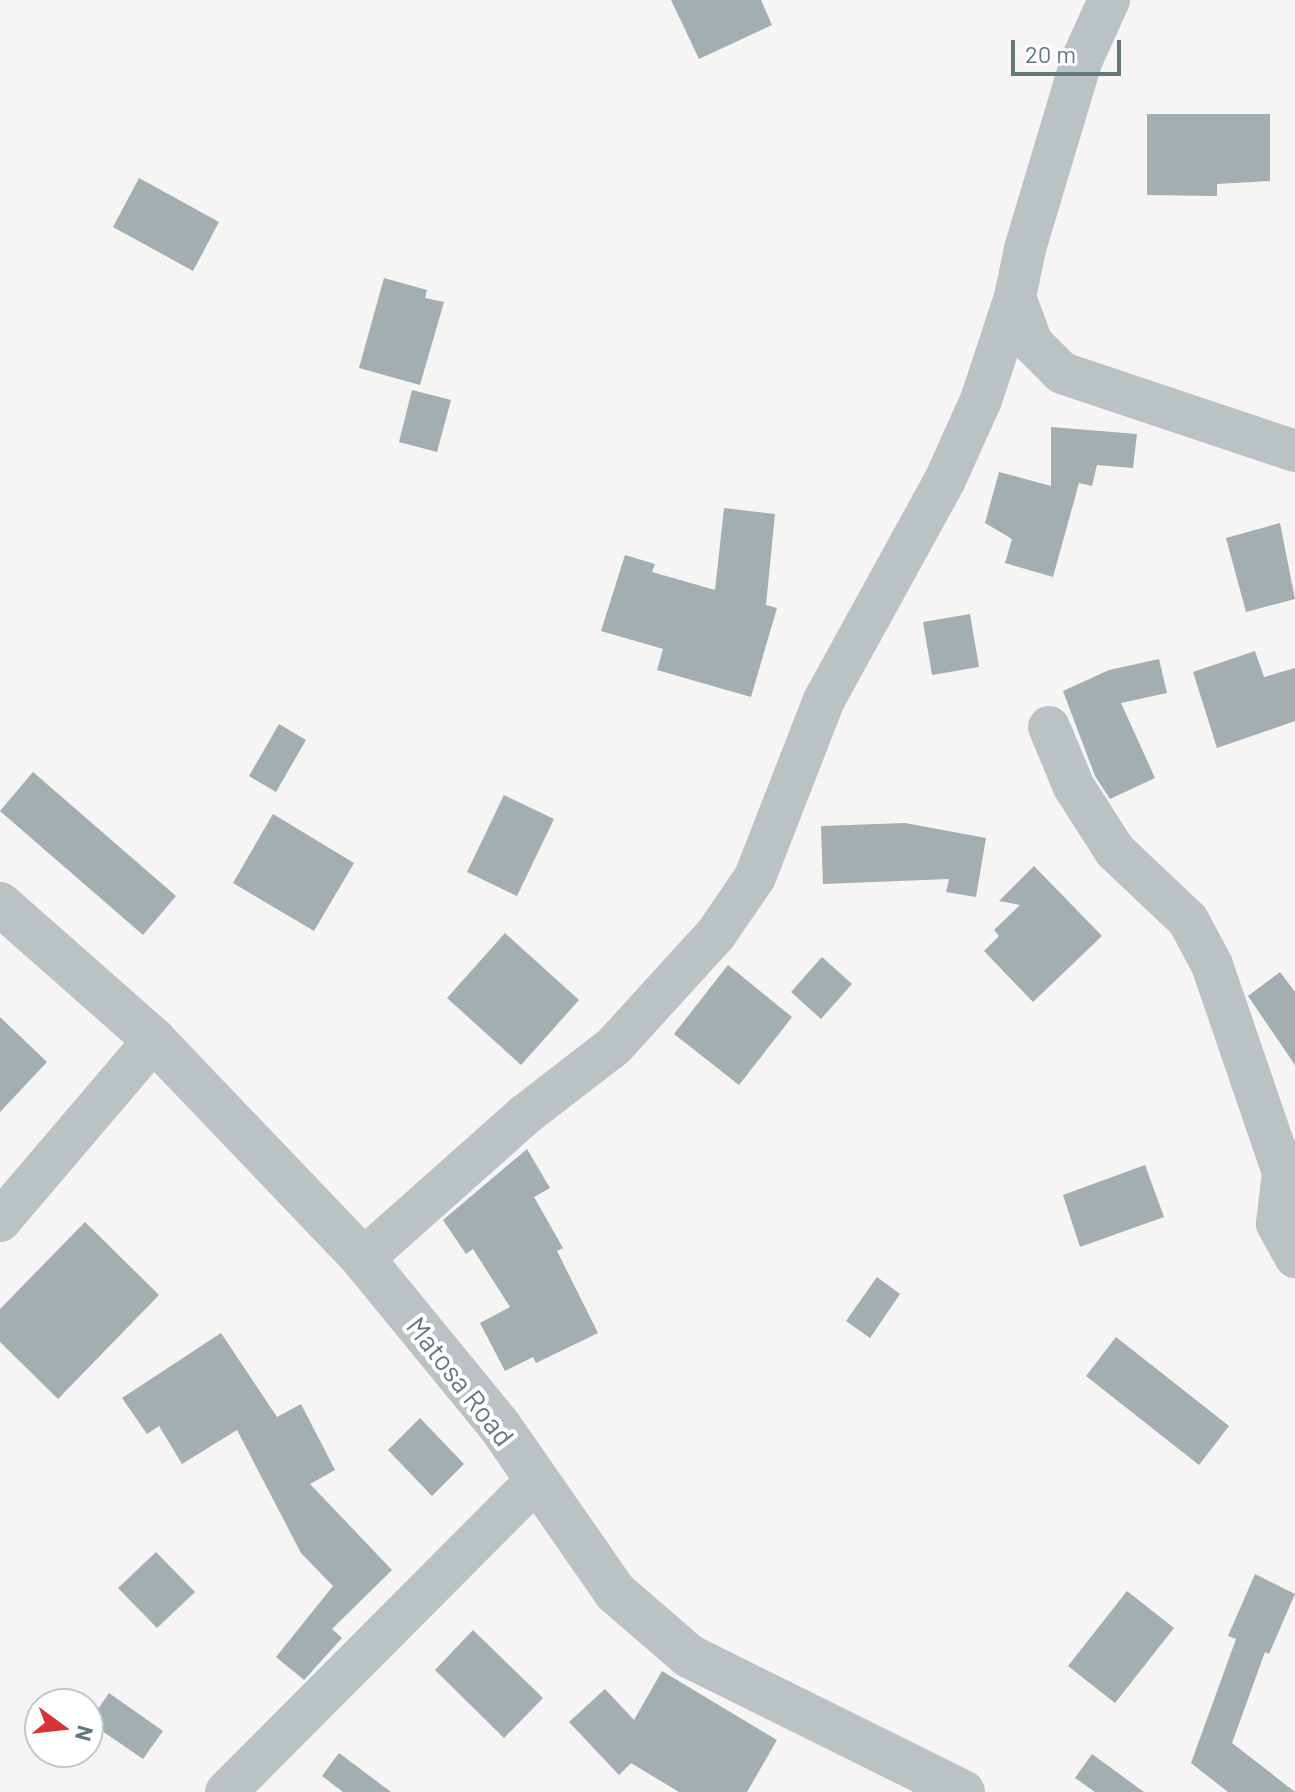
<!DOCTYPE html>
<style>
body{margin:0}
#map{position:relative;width:1295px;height:1792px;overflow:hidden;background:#f6f5f3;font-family:Barlow,sans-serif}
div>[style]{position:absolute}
.building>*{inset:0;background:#a2aeb0}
.minor>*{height:42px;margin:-21px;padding:0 21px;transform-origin:21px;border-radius:21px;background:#bbc2c3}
.tertiary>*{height:44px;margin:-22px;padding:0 22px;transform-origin:22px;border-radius:22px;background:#bbc2c3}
span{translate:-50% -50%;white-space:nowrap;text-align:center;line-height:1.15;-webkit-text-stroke:8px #fff;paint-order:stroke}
.street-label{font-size:28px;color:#63787c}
.north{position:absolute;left:24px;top:1688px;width:80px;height:80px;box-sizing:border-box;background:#fff;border:2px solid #c1c9cb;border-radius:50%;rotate:105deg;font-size:22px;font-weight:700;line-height:32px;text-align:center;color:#63787c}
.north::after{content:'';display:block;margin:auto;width:28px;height:36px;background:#d73336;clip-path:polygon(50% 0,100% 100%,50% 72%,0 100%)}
.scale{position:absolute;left:1011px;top:40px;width:110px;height:36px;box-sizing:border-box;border:4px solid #63787c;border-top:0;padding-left:10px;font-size:24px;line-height:28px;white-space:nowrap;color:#63787c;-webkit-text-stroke:6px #fff;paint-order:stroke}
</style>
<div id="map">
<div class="building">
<i style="clip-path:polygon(671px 0,761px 0,772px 25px,699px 59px)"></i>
<i style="clip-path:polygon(1147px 114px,1270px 114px,1270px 181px,1217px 184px,1217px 196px,1147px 195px)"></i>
<i style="clip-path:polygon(139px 178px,219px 222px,193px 271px,113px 227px)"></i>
<i style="clip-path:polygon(384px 278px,427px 290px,425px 298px,444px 302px,420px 385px,359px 368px)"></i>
<i style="clip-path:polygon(412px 390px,451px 400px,437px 452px,399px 442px)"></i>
<i style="clip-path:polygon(1051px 427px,1137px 434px,1133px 468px,1097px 465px,1092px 486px,1079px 483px,1053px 577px,1005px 563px,1012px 539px,985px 523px,999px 472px,1051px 486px)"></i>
<i style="clip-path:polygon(724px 508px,775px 514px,766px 605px,777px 608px,751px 697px,657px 670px,663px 649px,601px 631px,625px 555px,655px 564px,652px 572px,715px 590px)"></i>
<i style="clip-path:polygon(1280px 523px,1295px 599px,1246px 612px,1226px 538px)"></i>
<i style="clip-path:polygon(970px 614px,979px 667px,932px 675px,923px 622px)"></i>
<i style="clip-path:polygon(1255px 651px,1264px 677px,1295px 668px,1295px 721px,1217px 748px,1193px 672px)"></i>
<i style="clip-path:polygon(1159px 659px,1167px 693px,1121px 703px,1155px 778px,1110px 799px,1095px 776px,1063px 691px,1109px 670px)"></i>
<i style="clip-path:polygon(279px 724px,306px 740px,276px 792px,249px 776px)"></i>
<i style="clip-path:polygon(33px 772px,176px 896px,143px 935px,0 811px)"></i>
<i style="clip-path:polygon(504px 795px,554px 819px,517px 896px,467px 872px)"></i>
<i style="clip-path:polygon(273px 814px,354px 863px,314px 931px,233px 883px)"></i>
<i style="clip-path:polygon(905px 823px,986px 838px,976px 897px,946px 892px,949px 879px,823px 884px,821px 826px)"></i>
<i style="clip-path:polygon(1034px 866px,1102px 936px,1033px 1002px,984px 951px,999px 936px,994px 930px,1020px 905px,999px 901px)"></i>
<i style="clip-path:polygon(505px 933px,579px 1000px,521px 1065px,447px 998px)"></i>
<i style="clip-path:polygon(822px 957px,852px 984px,821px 1019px,791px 992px)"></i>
<i style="clip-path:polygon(728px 965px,792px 1017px,739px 1085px,674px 1034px)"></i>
<i style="clip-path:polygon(1280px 972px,1295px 992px,1295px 1065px,1248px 996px)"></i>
<i style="clip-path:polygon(0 1017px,47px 1062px,0 1112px)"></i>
<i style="clip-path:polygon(527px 1149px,550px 1188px,534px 1197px,563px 1248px,557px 1251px,598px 1333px,536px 1363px,533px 1357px,505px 1371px,480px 1323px,510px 1307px,473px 1249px,466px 1254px,443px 1220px)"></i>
<i style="clip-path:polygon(1145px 1165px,1164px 1217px,1080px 1247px,1063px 1195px)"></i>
<i style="clip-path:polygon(85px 1222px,159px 1295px,58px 1399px,0 1342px,0 1309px)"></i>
<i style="clip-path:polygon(877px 1277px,900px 1294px,870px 1338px,846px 1321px)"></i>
<i style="clip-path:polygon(221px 1333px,277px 1417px,301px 1404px,335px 1470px,310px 1484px,392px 1570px,332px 1629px,342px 1638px,304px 1680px,276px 1657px,333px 1586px,301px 1553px,237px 1430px,182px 1464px,159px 1426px,147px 1434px,122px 1398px)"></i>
<i style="clip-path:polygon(1116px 1337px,1229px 1426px,1199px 1465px,1086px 1376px)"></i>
<i style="clip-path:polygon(420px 1418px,464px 1464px,432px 1496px,388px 1450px)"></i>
<i style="clip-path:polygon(156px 1552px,195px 1592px,157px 1628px,118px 1588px)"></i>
<i style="clip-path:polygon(1255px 1574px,1295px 1594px,1269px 1654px,1265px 1652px,1232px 1743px,1295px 1792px,1228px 1792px,1191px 1763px,1236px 1639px,1228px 1636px)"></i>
<i style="clip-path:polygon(1127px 1591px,1174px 1628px,1115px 1703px,1068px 1666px)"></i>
<i style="clip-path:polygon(473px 1630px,543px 1698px,504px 1738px,435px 1670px)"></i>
<i style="clip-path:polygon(662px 1671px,777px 1740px,747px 1792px,679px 1792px,631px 1763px,619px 1775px,569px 1722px,605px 1689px,634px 1720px)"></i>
<i style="clip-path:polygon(109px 1693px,163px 1731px,143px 1759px,89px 1722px)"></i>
<i style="clip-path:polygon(339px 1753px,391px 1792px,343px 1792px,322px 1776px)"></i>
<i style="clip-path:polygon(1092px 1754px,1144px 1792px,1095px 1792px,1075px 1778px)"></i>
</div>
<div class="minor">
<i style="left:1109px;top:0;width:68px;rotate:114.3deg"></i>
<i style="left:1081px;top:62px;width:195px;rotate:106.7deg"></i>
<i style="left:1025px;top:249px;width:49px;rotate:101.8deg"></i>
<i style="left:1015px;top:297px;width:49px;rotate:69.7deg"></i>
<i style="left:1032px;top:343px;width:42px;rotate:45deg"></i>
<i style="left:1062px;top:373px;width:246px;rotate:18.5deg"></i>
<i style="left:1049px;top:727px;width:65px;rotate:67.4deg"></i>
<i style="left:1074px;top:787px;width:76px;rotate:57.4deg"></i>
<i style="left:1115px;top:851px;width:100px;rotate:43.4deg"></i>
<i style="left:1188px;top:920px;width:51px;rotate:61.9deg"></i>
<i style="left:1212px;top:965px;width:219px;rotate:71.1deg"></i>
<i style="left:1283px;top:1172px;width:52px;rotate:96.6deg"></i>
<i style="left:1277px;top:1224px;width:38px;rotate:61deg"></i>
<i style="left:0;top:1221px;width:238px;rotate:-49.6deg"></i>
<i style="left:363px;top:1259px;width:218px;rotate:-41.7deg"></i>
<i style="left:526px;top:1114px;width:111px;rotate:-37.7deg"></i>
<i style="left:614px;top:1046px;width:151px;rotate:-47.7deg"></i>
<i style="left:716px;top:934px;width:69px;rotate:-55.6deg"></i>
<i style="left:755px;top:877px;width:190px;rotate:-68.7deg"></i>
<i style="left:824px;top:700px;width:251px;rotate:-61.2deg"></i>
<i style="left:945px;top:480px;width:88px;rotate:-65.8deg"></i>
<i style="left:981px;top:400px;width:108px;rotate:-71.7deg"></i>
<i style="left:226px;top:1792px;width:438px;rotate:-45.1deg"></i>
</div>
<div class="tertiary">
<i style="left:0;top:904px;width:205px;rotate:41.4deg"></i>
<i style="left:154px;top:1040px;width:303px;rotate:46.3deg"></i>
<i style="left:363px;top:1259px;width:215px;rotate:50.7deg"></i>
<i style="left:499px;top:1425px;width:203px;rotate:55.2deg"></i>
<i style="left:615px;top:1592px;width:98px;rotate:40.9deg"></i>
<i style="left:689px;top:1656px;width:306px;rotate:26.4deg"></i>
</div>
<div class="street-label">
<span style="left:461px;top:1381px;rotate:52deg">Matosa Road</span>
</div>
<div class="north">N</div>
<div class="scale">20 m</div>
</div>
